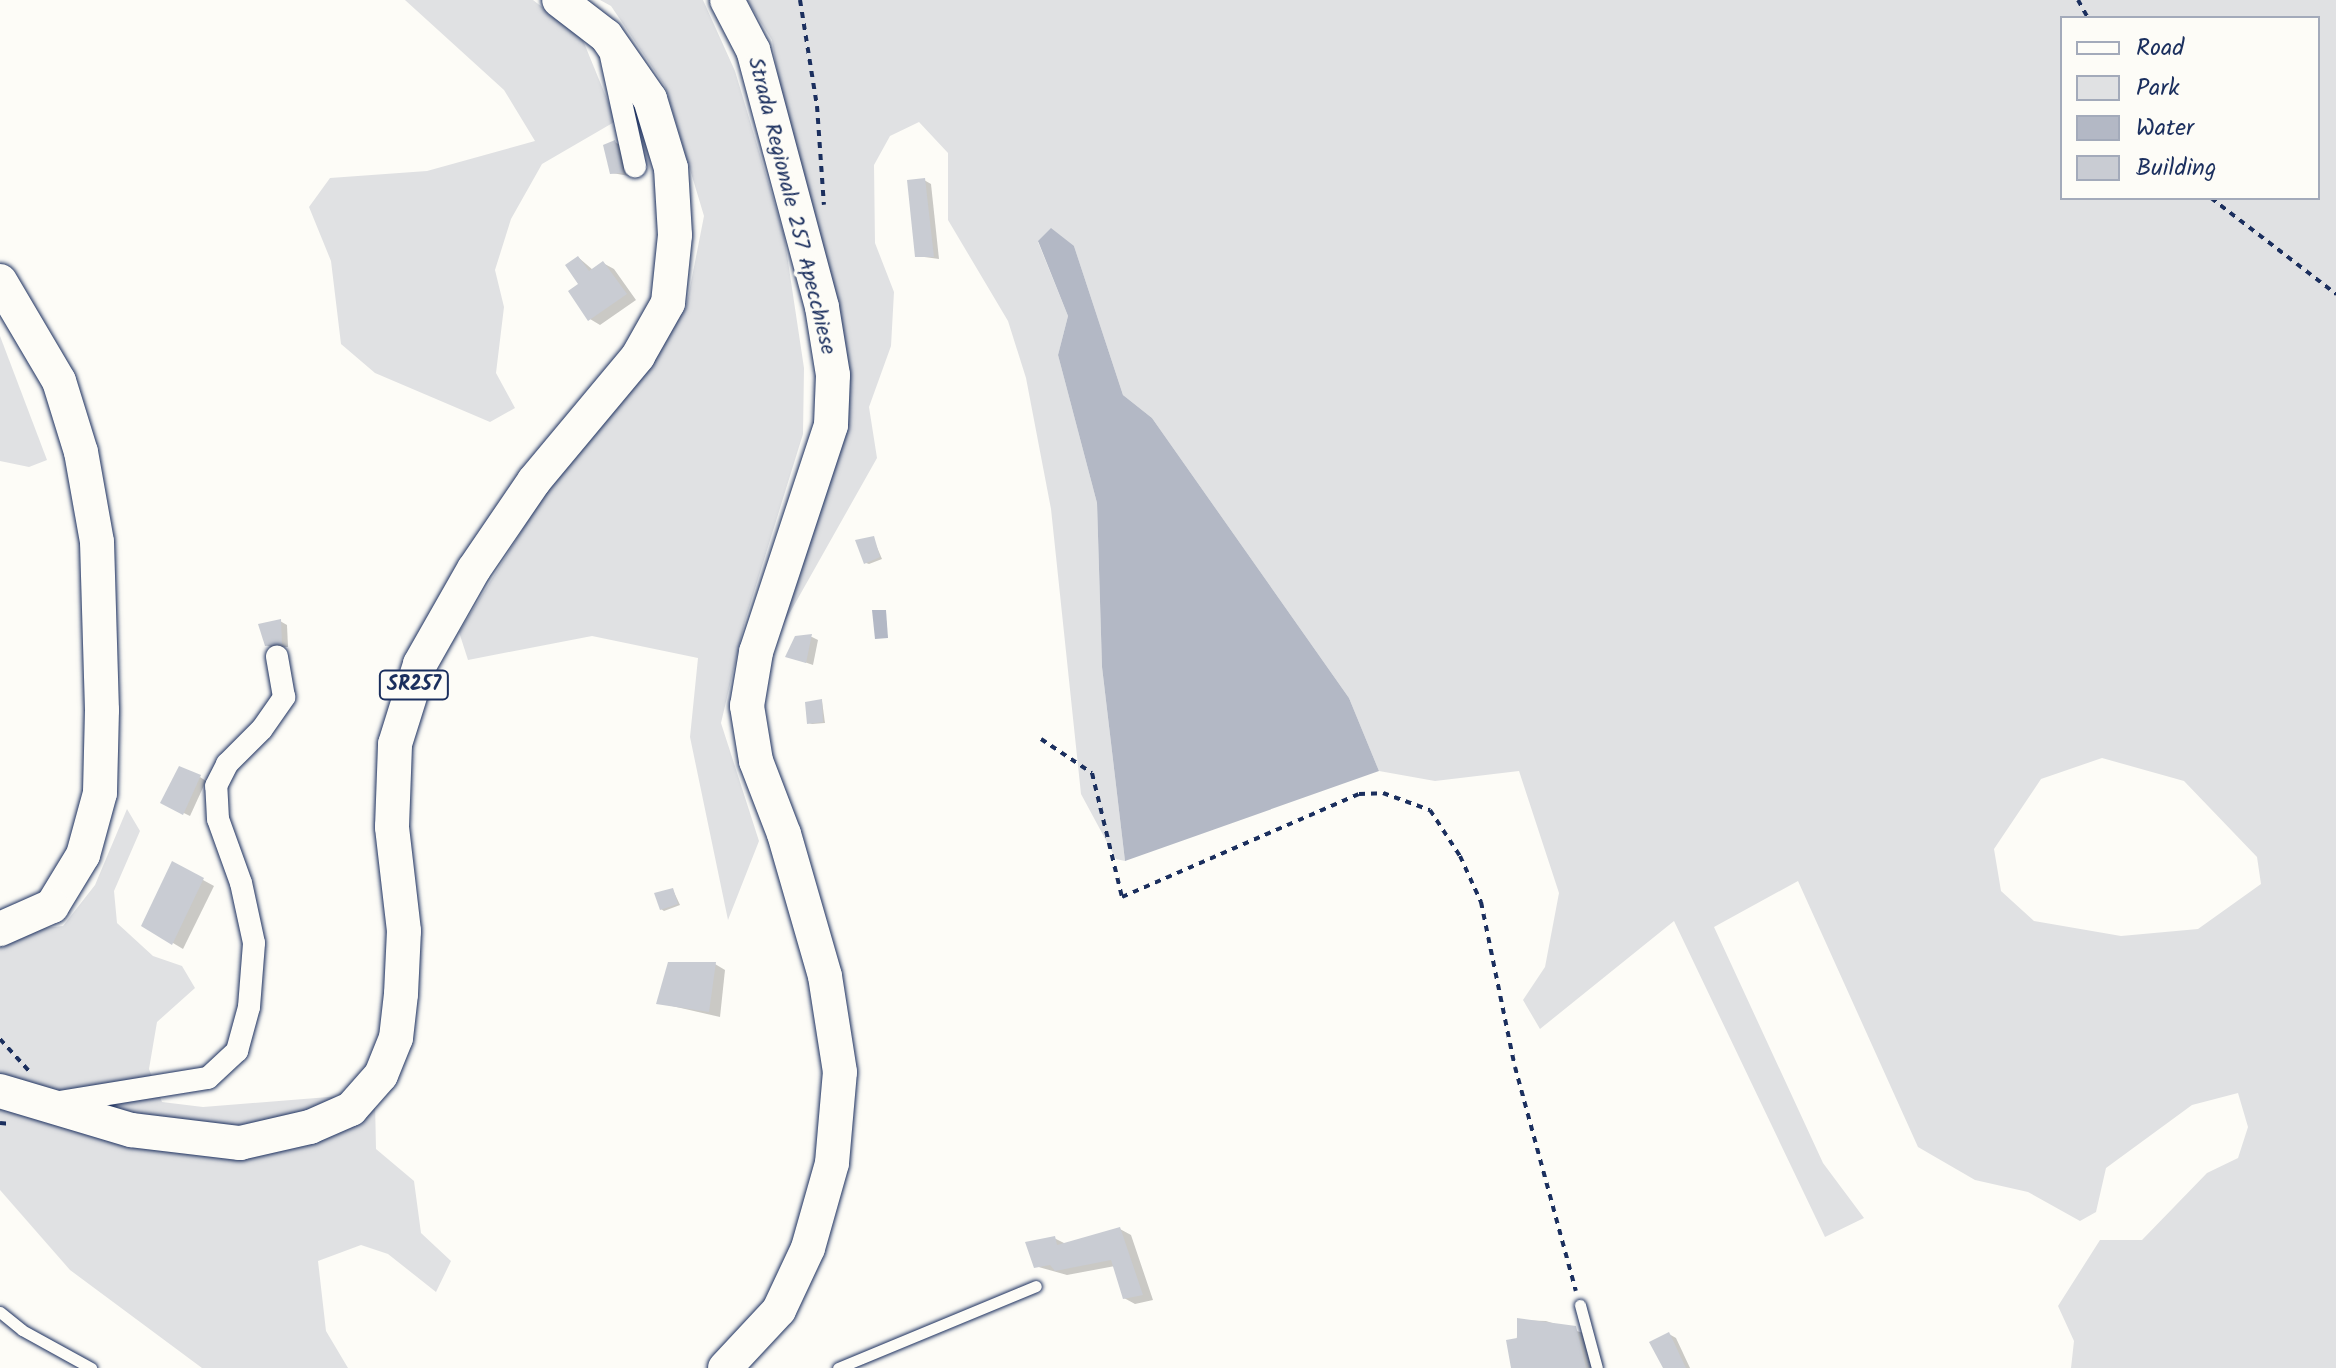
<!DOCTYPE html>
<style>
body{margin:0}
#map{position:relative;width:2336px;height:1368px;overflow:hidden;background:#fdfcf7;font-family:Kalam,sans-serif}
div>[style]{position:absolute}
.green>*{inset:0;background:#e0e1e3}
.water>*{inset:0;background:#b3b8c5}
.shadow>*{inset:0;background:#0003}
.building>*{inset:0;background:#c9ccd3}
.path>*{height:4px;margin-top:-2px;transform-origin:0;background:repeating-linear-gradient(90deg,#1b2f5e 0 6px,transparent 0 12px)}
.roads{filter:drop-shadow(0 0 2px #1b2f5e) drop-shadow(0 0 2px #1b2f5e)}
.service>*{height:11px;margin:-5.5px;padding:0 5.5px;transform-origin:5.5px;border-radius:5.5px;background:#fdfcf7}
.minor>*{height:22px;margin:-11px;padding:0 11px;transform-origin:11px;border-radius:11px;background:#fdfcf7}
.primary>*{height:34px;margin:-17px;padding:0 17px;transform-origin:17px;border-radius:17px;background:#fdfcf7}
span{translate:-50% -50%;white-space:nowrap;text-align:center;line-height:1.15;-webkit-text-stroke:7px #fdfcf7;paint-order:stroke}
.shield-label span{padding:2px 6px;background:#fdfcf7;border:2px solid;border-radius:6px;-webkit-text-stroke-width:0}
.shield-label{font-size:20px;color:#1b2f5e;font-weight:700}
.street-label{font-size:22px;color:#1b2f5e}
.legend{position:absolute;left:2060px;top:16px;width:260px;height:184px;box-sizing:border-box;background:#fdfcf7;border:2px solid #a3aaba;margin:0;padding:10px 14px;list-style:none;font-size:24px;color:#1b2f5e}
.legend li{display:flex;align-items:center;gap:16px;height:40px}
.legend b{width:40px;border:2px solid #a3aaba}
</style>
<div id="map">
<div class="green">
<i style="clip-path:polygon(405px 0,533px 0,582px 38px,616px 121px,542px 164px,511px 219px,495px 270px,504px 307px,496px 373px,515px 408px,490px 422px,375px 373px,341px 344px,331px 261px,309px 207px,330px 178px,427px 171px,535px 141px,504px 90px)"></i>
<i style="clip-path:polygon(600px 0,703px 0,735px 71px,784px 235px,804px 368px,803px 434px,745px 621px,721px 723px,759px 841px,728px 920px,690px 737px,698px 658px,592px 636px,468px 660px,459px 632px,568px 456px,686px 308px,704px 216px,665px 86px,611px 6px)"></i>
<i style="clip-path:polygon(evenodd,747px 0,2336px 0,2336px 1368px,2071px 1368px,2074px 1341px,2058px 1306px,2100px 1240px,2142px 1240px,2207px 1173px,2238px 1158px,2248px 1127px,2238px 1093px,2192px 1105px,2106px 1168px,2096px 1212px,2080px 1221px,2028px 1192px,1975px 1180px,1918px 1147px,1798px 881px,1714px 927px,1823px 1163px,1864px 1218px,1825px 1237px,1674px 921px,1540px 1029px,1523px 1000px,1545px 967px,1559px 893px,1519px 771px,1435px 781px,1379px 771px,1349px 698px,1152px 418px,1123px 395px,1074px 246px,1038px 242px,1068px 316px,1058px 355px,1097px 503px,1102px 667px,1125px 861px,1116px 859px,1081px 794px,1051px 509px,1026px 378px,1008px 321px,948px 220px,948px 153px,919px 122px,890px 136px,874px 165px,875px 243px,894px 292px,891px 346px,869px 407px,877px 458px,779px 632px,838px 447px,772px 40px,747px 0,2062px 18px,2318px 18px,2318px 198px,2062px 198px,2062px 18px,747px 0,2102px 758px,2184px 781px,2257px 857px,2261px 884px,2198px 929px,2121px 936px,2034px 921px,2001px 891px,1994px 849px,2041px 779px,2102px 758px)"></i>
<i style="clip-path:polygon(0 336px,47px 460px,29px 467px,0 461px)"></i>
<i style="clip-path:polygon(127px 809px,140px 831px,114px 891px,117px 923px,153px 956px,182px 966px,195px 988px,157px 1022px,149px 1069px,162px 1102px,203px 1107px,341px 1096px,375px 1101px,376px 1149px,414px 1181px,421px 1233px,451px 1261px,436px 1292px,388px 1254px,361px 1245px,318px 1261px,326px 1331px,348px 1368px,202px 1368px,70px 1270px,0 1190px,0 909px,34px 929px,63px 926px,95px 885px)"></i>
</div>
<div class="water">
<i style="clip-path:polygon(1051px 228px,1074px 246px,1123px 395px,1152px 418px,1349px 698px,1379px 771px,1125px 861px,1102px 667px,1097px 503px,1058px 355px,1068px 316px,1038px 241px)"></i>
<i style="clip-path:polygon(872px 610px,886px 610px,888px 638px,875px 639px)"></i>
</div>
<div class="shadow">
<i style="clip-path:polygon(615px 142px,621px 146px,629px 176px,612px 173px)"></i>
<i style="clip-path:polygon(924px 180px,931px 184px,939px 259px,917px 256px)"></i>
<i style="clip-path:polygon(579px 258px,593px 270px,603px 263px,614px 269px,636px 300px,600px 325px,590px 319px)"></i>
<i style="clip-path:polygon(873px 538px,882px 559px,869px 564px,866px 563px)"></i>
<i style="clip-path:polygon(280px 621px,287px 625px,288px 647px,273px 648px,266px 645px)"></i>
<i style="clip-path:polygon(812px 637px,818px 640px,813px 665px,787px 656px,796px 638px)"></i>
<i style="clip-path:polygon(822px 701px,825px 723px,812px 724px,809px 723px)"></i>
<i style="clip-path:polygon(200px 777px,206px 781px,190px 816px,163px 803px)"></i>
<i style="clip-path:polygon(172px 863px,214px 886px,183px 949px,143px 925px)"></i>
<i style="clip-path:polygon(673px 890px,680px 905px,664px 911px,661px 909px)"></i>
<i style="clip-path:polygon(715px 964px,725px 970px,720px 1017px,659px 1003px)"></i>
<i style="clip-path:polygon(1120px 1229px,1131px 1235px,1153px 1300px,1135px 1304px,1124px 1298px,1115px 1266px,1067px 1275px,1035px 1266px,1054px 1238px,1066px 1244px)"></i>
<i style="clip-path:polygon(1519px 1320px,1546px 1321px,1586px 1334px,1594px 1368px,1513px 1368px)"></i>
<i style="clip-path:polygon(1669px 1334px,1676px 1338px,1690px 1368px,1665px 1368px)"></i>
</div>
<div class="building">
<i style="clip-path:polygon(615px 140px,623px 173px,610px 174px,603px 145px)"></i>
<i style="clip-path:polygon(925px 178px,934px 257px,915px 257px,907px 180px)"></i>
<i style="clip-path:polygon(578px 256px,589px 271px,603px 261px,627px 294px,588px 321px,568px 291px,578px 284px,565px 265px)"></i>
<i style="clip-path:polygon(874px 536px,880px 557px,864px 564px,855px 540px)"></i>
<i style="clip-path:polygon(281px 619px,282px 644px,265px 646px,258px 624px)"></i>
<i style="clip-path:polygon(812px 634px,806px 663px,785px 657px,795px 636px)"></i>
<i style="clip-path:polygon(822px 699px,823px 722px,807px 724px,805px 702px)"></i>
<i style="clip-path:polygon(179px 766px,201px 775px,183px 815px,160px 803px)"></i>
<i style="clip-path:polygon(172px 861px,204px 878px,172px 945px,141px 926px)"></i>
<i style="clip-path:polygon(673px 888px,678px 904px,660px 910px,654px 893px)"></i>
<i style="clip-path:polygon(668px 962px,716px 962px,709px 1012px,656px 1004px)"></i>
<i style="clip-path:polygon(1120px 1227px,1143px 1295px,1123px 1299px,1111px 1260px,1055px 1271px,1050px 1265px,1034px 1268px,1025px 1242px,1055px 1236px,1057px 1245px)"></i>
<i style="clip-path:polygon(1517px 1318px,1576px 1326px,1586px 1368px,1511px 1368px,1506px 1340px,1517px 1338px)"></i>
<i style="clip-path:polygon(1669px 1332px,1686px 1368px,1663px 1368px,1649px 1342px)"></i>
</div>
<div class="path">
<i style="left:800px;top:0;width:107px;rotate:80.9deg"></i>
<i style="left:817px;top:106px;width:99px;rotate:86deg"></i>
<i style="left:2078px;top:0;width:21px;rotate:61deg"></i>
<i style="left:2211px;top:198px;width:158px;rotate:37.5deg"></i>
<i style="left:1041px;top:739px;width:61px;rotate:33.7deg"></i>
<i style="left:1092px;top:773px;width:128px;rotate:76.4deg"></i>
<i style="left:1122px;top:897px;width:258px;rotate:-23.5deg"></i>
<i style="left:1359px;top:794px;width:24px;rotate:-2deg"></i>
<i style="left:1383px;top:793px;width:50px;rotate:19.9deg"></i>
<i style="left:1430px;top:810px;width:55px;rotate:56.9deg"></i>
<i style="left:1460px;top:856px;width:51px;rotate:65.5deg"></i>
<i style="left:1481px;top:902px;width:168px;rotate:78.4deg"></i>
<i style="left:1515px;top:1067px;width:232px;rotate:74.8deg"></i>
<i style="left:0;top:1039px;width:45px;rotate:47.7deg"></i>
<i style="left:0;top:1123px;width:11px;rotate:5deg"></i>
</div>
<div class="roads">
<div class="service">
<i style="left:1580px;top:1305px;width:65px;rotate:74.9deg"></i>
<i style="left:0;top:1312px;width:28px;rotate:39deg"></i>
<i style="left:22px;top:1330px;width:79px;rotate:28.8deg"></i>
<i style="left:838px;top:1368px;width:214px;rotate:-22.5deg"></i>
</div>
<div class="minor">
<i style="left:611px;top:56px;width:113px;rotate:77.7deg"></i>
<i style="left:53px;top:1103px;width:157px;rotate:-9.2deg"></i>
<i style="left:208px;top:1078px;width:40px;rotate:-43deg"></i>
<i style="left:237px;top:1051px;width:46px;rotate:-74.7deg"></i>
<i style="left:249px;top:1007px;width:64px;rotate:-85.5deg"></i>
<i style="left:254px;top:943px;width:61px;rotate:-102.2deg"></i>
<i style="left:241px;top:883px;width:68px;rotate:-109.8deg"></i>
<i style="left:218px;top:819px;width:33px;rotate:-93deg"></i>
<i style="left:216px;top:786px;width:25px;rotate:-63deg"></i>
<i style="left:227px;top:764px;width:49px;rotate:-45deg"></i>
<i style="left:262px;top:729px;width:39px;rotate:-55deg"></i>
<i style="left:284px;top:697px;width:41px;rotate:-99.9deg"></i>
</div>
<div class="primary">
<i style="left:0;top:281px;width:116px;rotate:59.5deg"></i>
<i style="left:59px;top:381px;width:74px;rotate:72.8deg"></i>
<i style="left:81px;top:452px;width:91px;rotate:79.9deg"></i>
<i style="left:97px;top:542px;width:168px;rotate:88.3deg"></i>
<i style="left:102px;top:710px;width:83px;rotate:91.4deg"></i>
<i style="left:100px;top:793px;width:64px;rotate:105.3deg"></i>
<i style="left:83px;top:855px;width:60px;rotate:121.3deg"></i>
<i style="left:52px;top:906px;width:57px;rotate:156.1deg"></i>
<i style="left:0;top:1091px;width:137px;rotate:16.6deg"></i>
<i style="left:131px;top:1130px;width:110px;rotate:6.8deg"></i>
<i style="left:240px;top:1143px;width:72px;rotate:-12.9deg"></i>
<i style="left:310px;top:1127px;width:45px;rotate:-23.7deg"></i>
<i style="left:351px;top:1109px;width:45px;rotate:-48.6deg"></i>
<i style="left:381px;top:1075px;width:40px;rotate:-68deg"></i>
<i style="left:396px;top:1038px;width:44px;rotate:-83.5deg"></i>
<i style="left:401px;top:994px;width:63px;rotate:-87.3deg"></i>
<i style="left:404px;top:931px;width:105px;rotate:-96.6deg"></i>
<i style="left:392px;top:827px;width:83px;rotate:-87.9deg"></i>
<i style="left:395px;top:744px;width:84px;rotate:-72.6deg"></i>
<i style="left:420px;top:664px;width:109px;rotate:-60.4deg"></i>
<i style="left:474px;top:569px;width:107px;rotate:-55.7deg"></i>
<i style="left:534px;top:481px;width:163px;rotate:-50.2deg"></i>
<i style="left:638px;top:356px;width:61px;rotate:-60.5deg"></i>
<i style="left:668px;top:303px;width:68px;rotate:-84.1deg"></i>
<i style="left:675px;top:235px;width:67px;rotate:-93.4deg"></i>
<i style="left:671px;top:168px;width:72px;rotate:-106.9deg"></i>
<i style="left:650px;top:99px;width:77px;rotate:-124.9deg"></i>
<i style="left:606px;top:36px;width:59px;rotate:-142.5deg"></i>
<i style="left:725px;top:1368px;width:79px;rotate:-47deg"></i>
<i style="left:779px;top:1310px;width:68px;rotate:-64.9deg"></i>
<i style="left:808px;top:1248px;width:88px;rotate:-74.2deg"></i>
<i style="left:832px;top:1163px;width:91px;rotate:-85deg"></i>
<i style="left:840px;top:1072px;width:97px;rotate:-98.9deg"></i>
<i style="left:825px;top:976px;width:148px;rotate:-106.1deg"></i>
<i style="left:784px;top:834px;width:78px;rotate:-111deg"></i>
<i style="left:756px;top:761px;width:56px;rotate:-99.3deg"></i>
<i style="left:747px;top:706px;width:55px;rotate:-80.5deg"></i>
<i style="left:756px;top:652px;width:239px;rotate:-71.7deg"></i>
<i style="left:831px;top:425px;width:50px;rotate:-87.7deg"></i>
<i style="left:833px;top:375px;width:69px;rotate:-99.2deg"></i>
<i style="left:822px;top:307px;width:266px;rotate:-105deg"></i>
<i style="left:753px;top:50px;width:56px;rotate:-117.5deg"></i>
</div>
</div>
<div class="shield-label">
<span style="left:414px;top:685px">SR257</span>
</div>
<div class="street-label">
<span style="left:791px;top:206px;rotate:76deg">Strada Regionale 257 Apecchiese</span>
</div>
<ul class="legend">
<li><b style="height:10px;background:#fdfcf7"></b>Road</li>
<li><b style="height:22px;background:#e0e1e3"></b>Park</li>
<li><b style="height:22px;background:#b3b8c5"></b>Water</li>
<li><b style="height:22px;background:#c9ccd3"></b>Building</li>
</ul>
</div>
